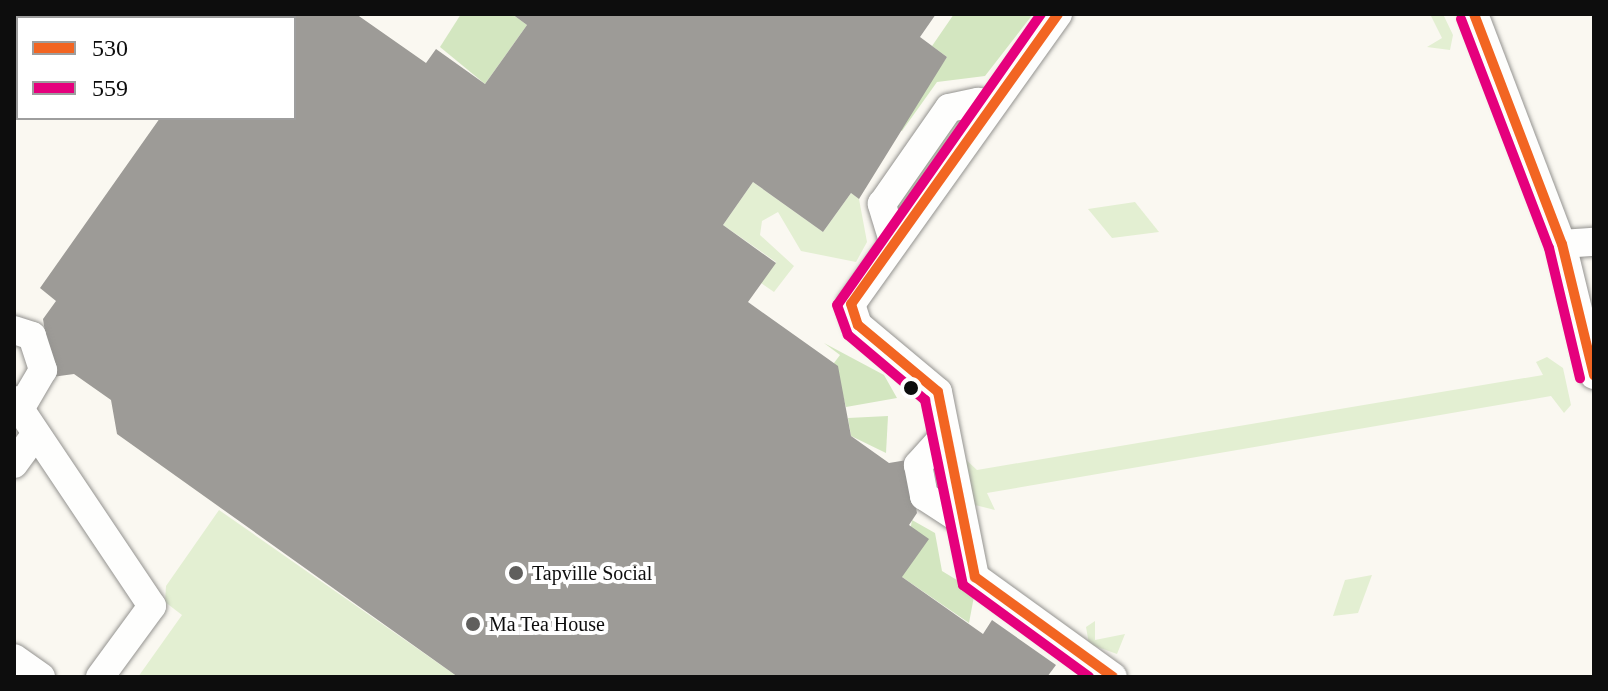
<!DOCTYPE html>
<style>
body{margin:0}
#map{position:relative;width:1608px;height:691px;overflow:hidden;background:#faf8f1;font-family:Georgia,serif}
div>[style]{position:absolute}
.green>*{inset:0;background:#e3efd2}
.forest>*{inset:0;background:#d3e6c0}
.building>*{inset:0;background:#9d9b97}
.roads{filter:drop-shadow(0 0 2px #949390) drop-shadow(0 0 2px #949390)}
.minor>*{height:28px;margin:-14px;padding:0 14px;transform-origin:14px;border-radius:14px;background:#fefefd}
.bus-1>*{height:10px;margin:-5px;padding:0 5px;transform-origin:5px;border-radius:5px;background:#f26522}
.bus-2>*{height:10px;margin:-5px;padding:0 5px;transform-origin:5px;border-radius:5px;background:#e5007d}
.dots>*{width:22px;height:22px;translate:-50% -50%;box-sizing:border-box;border:4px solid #fff;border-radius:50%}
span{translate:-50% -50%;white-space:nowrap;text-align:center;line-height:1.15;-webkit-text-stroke:8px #fff;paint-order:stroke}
.poi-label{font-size:20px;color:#0d0d0d}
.left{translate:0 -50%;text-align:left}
.frame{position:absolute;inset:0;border:16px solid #0d0d0d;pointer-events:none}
.legend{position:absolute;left:16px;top:16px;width:280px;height:104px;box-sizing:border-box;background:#fff;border:2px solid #9e9e9e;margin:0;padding:10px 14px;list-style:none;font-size:24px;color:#0d0d0d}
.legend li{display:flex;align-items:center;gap:16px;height:40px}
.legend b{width:40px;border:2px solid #9e9e9e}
</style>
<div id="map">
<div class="green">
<i style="clip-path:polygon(1430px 14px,1443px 14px,1453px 35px,1450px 50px,1427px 47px,1442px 38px)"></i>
<i style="clip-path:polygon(958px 113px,967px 117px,898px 212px,894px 208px)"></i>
<i style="clip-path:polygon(753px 182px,823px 232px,851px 193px,859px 199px,867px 242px,856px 262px,801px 251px,778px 212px,762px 221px,760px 235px,794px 266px,774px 292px,761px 283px,776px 262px,723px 225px)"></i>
<i style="clip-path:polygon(1135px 202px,1159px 232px,1112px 238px,1088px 209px)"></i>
<i style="clip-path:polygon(1547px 357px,1563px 368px,1571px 405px,1564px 413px,1551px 396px,987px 493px,995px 510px,971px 504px,962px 456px,977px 470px,1543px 375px,1536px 362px)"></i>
<i style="clip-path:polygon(219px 510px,458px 677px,138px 677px,182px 615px,165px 602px,166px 586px)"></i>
<i style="clip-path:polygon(1372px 575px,1358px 613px,1333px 616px,1345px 580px)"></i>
<i style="clip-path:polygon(1095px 621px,1095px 640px,1125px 634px,1117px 654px,1089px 644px,1086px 627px)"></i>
</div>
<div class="forest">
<i style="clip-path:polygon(461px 14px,512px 14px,527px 25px,485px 84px,440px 47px)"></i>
<i style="clip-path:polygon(954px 14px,1033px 14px,985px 76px,937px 82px,902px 131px,897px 128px,947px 57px,932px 46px)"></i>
<i style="clip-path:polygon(824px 343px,884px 375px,897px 398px,846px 407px,834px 363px,840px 355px)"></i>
<i style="clip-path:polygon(888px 416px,886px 453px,851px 436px,848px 418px)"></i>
<i style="clip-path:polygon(912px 520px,935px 533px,942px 571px,975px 591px,969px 623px,902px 577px)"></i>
</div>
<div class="building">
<i style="clip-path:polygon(234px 14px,356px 14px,426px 63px,436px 49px,485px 84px,527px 25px,512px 14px,936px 14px,920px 37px,947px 57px,859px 199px,851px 193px,823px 232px,753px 182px,723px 225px,776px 263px,748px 302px,838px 366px,851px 436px,889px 463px,907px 460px,917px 513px,909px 525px,929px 539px,902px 577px,983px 634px,992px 620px,1056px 665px,1047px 677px,458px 677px,117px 434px,111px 400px,74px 374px,52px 377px,43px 319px,56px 301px,40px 288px,160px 118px,294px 118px,294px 18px)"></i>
</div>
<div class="roads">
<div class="minor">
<i style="left:1058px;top:14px;width:356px;rotate:125.5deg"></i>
<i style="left:851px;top:304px;width:22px;rotate:72deg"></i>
<i style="left:858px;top:325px;width:104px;rotate:39.9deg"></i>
<i style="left:938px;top:392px;width:189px;rotate:78.7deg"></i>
<i style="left:975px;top:577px;width:170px;rotate:35.9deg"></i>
<i style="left:1474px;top:14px;width:246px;rotate:69.1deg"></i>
<i style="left:1562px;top:244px;width:135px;rotate:76.3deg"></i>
<i style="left:893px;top:241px;width:39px;rotate:-107deg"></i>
<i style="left:882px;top:204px;width:117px;rotate:-55.1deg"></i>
<i style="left:949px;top:108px;width:30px;rotate:-12deg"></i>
<i style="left:978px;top:102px;width:13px;rotate:32deg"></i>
<i style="left:1562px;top:244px;width:32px;rotate:-4deg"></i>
<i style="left:14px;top:330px;width:19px;rotate:18deg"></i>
<i style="left:32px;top:336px;width:36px;rotate:72deg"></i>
<i style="left:43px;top:370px;width:45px;rotate:120.5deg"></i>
<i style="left:14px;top:400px;width:248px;rotate:56.2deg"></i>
<i style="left:152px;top:606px;width:88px;rotate:126.2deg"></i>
<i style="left:946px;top:434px;width:42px;rotate:132.1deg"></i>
<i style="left:918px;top:465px;width:32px;rotate:79deg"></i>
<i style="left:924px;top:496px;width:44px;rotate:33deg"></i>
<i style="left:14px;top:464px;width:37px;rotate:-54deg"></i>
<i style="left:14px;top:658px;width:33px;rotate:35deg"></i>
</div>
</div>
<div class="bus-1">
<i style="left:1058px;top:14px;width:356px;rotate:125.5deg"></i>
<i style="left:851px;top:304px;width:22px;rotate:72deg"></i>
<i style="left:858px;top:325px;width:104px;rotate:39.9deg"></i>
<i style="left:938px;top:392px;width:189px;rotate:78.7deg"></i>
<i style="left:975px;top:577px;width:170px;rotate:35.9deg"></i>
<i style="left:1474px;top:14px;width:246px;rotate:69.1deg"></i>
<i style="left:1562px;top:244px;width:135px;rotate:76.3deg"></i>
</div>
<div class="bus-2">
<i style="left:1041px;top:14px;width:355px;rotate:125deg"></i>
<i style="left:837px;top:305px;width:32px;rotate:70deg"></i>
<i style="left:848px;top:335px;width:101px;rotate:40.2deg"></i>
<i style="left:925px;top:400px;width:189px;rotate:78.4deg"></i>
<i style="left:963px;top:585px;width:156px;rotate:36.1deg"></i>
<i style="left:1461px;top:19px;width:245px;rotate:69deg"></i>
<i style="left:1549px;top:248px;width:134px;rotate:76.6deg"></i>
</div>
<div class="dots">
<i style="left:911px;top:388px;background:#0d0d0d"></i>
<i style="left:516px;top:573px;background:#605f5d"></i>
<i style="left:473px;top:624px;background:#605f5d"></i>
</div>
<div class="poi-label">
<span class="left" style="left:532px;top:573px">Tapville Social</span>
<span class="left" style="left:489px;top:624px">Ma Tea House</span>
</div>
<div class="frame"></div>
<ul class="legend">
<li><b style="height:10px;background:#f26522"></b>530</li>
<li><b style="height:10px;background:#e5007d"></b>559</li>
</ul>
</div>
